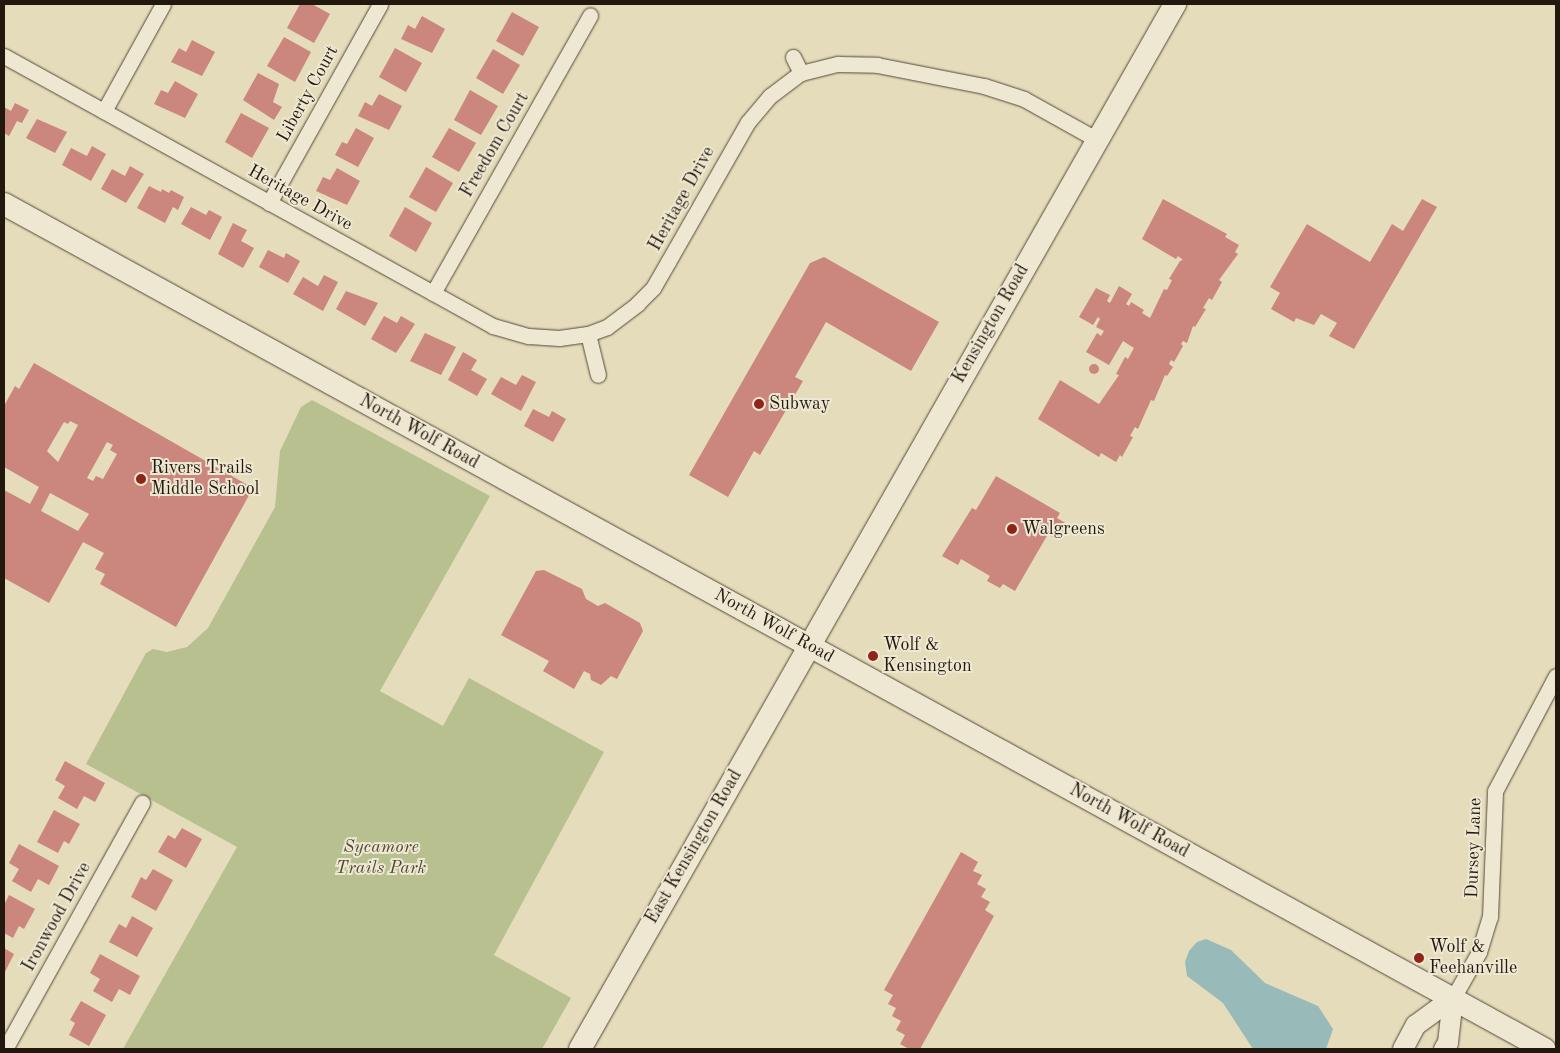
<!DOCTYPE html>
<style>
body{margin:0}
#map{position:relative;width:1560px;height:1053px;overflow:hidden;background:#e5dcbb;font-family:"Old Standard TT",serif}
div>[style]{position:absolute}
.green>*{inset:0;background:#b7c08e}
.water>*{inset:0;background:#98bab8}
.building>*{inset:0;background:#cb867d}
.round{border-radius:50%}
.roads{filter:drop-shadow(0 0 1px #544938) drop-shadow(0 0 1px #544938)}
.minor>*{height:15px;margin:-7.5px;padding:0 7.5px;transform-origin:7.5px;border-radius:7.5px;background:#eee8d3}
.tertiary>*{height:20px;margin:-10px;padding:0 10px;transform-origin:10px;border-radius:10px;background:#eee8d3}
.secondary>*{height:22px;margin:-11px;padding:0 11px;transform-origin:11px;border-radius:11px;background:#eee8d3}
.dots>*{width:14px;height:14px;translate:-50% -50%;box-sizing:border-box;border:2px solid #eee8d3;border-radius:50%}
span{translate:-50% -50%;white-space:nowrap;text-align:center;line-height:1.15;-webkit-text-stroke:4px #eee8d3;paint-order:stroke}
.street-label{font-size:18px;color:#23180d}
.poi-label{font-size:18px;color:#23180d}
.left{translate:0 -50%;text-align:left}
.park-label{font-size:18px;color:#4f4a34;font-style:italic}
.frame{position:absolute;inset:0;border:5px solid #23180d;pointer-events:none}
</style>
<div id="map">
<div class="green">
<i style="clip-path:polygon(312px 400px,490px 496px,380px 691px,443px 726px,469px 678px,604px 752px,494px 955px,571px 998px,542px 1049px,123px 1049px,237px 847px,86px 764px,146px 653px,153px 649px,167px 652px,187px 647px,208px 628px,275px 507px,280px 451px,301px 407px)"></i>
</div>
<div class="water">
<i style="clip-path:polygon(1206px 939px,1231px 950px,1265px 983px,1318px 1006px,1333px 1029px,1326px 1049px,1253px 1049px,1223px 1003px,1187px 976px,1185px 962px,1189px 951px,1197px 942px)"></i>
</div>
<div class="building">
<i style="clip-path:polygon(300px 4px,312px 4px,330px 14px,314px 43px,287px 28px)"></i>
<i style="clip-path:polygon(512px 12px,539px 27px,523px 56px,496px 41px)"></i>
<i style="clip-path:polygon(422px 16px,445px 29px,432px 53px,401px 39px,408px 25px,415px 29px)"></i>
<i style="clip-path:polygon(284px 37px,311px 52px,295px 82px,267px 66px)"></i>
<i style="clip-path:polygon(192px 40px,215px 52px,202px 76px,171px 62px,179px 48px,186px 52px)"></i>
<i style="clip-path:polygon(395px 48px,422px 63px,406px 92px,379px 77px)"></i>
<i style="clip-path:polygon(493px 49px,520px 65px,503px 94px,476px 78px)"></i>
<i style="clip-path:polygon(258px 73px,279px 84px,273px 102px,282px 107px,274px 120px,243px 100px)"></i>
<i style="clip-path:polygon(175px 81px,198px 94px,185px 118px,154px 104px,161px 90px,168px 93px)"></i>
<i style="clip-path:polygon(470px 90px,498px 106px,481px 135px,454px 120px)"></i>
<i style="clip-path:polygon(379px 94px,402px 106px,389px 130px,358px 116px,365px 102px,372px 106px)"></i>
<i style="clip-path:polygon(15px 103px,29px 110px,22px 123px,17px 121px,9px 136px,4px 133px,4px 107px,11px 111px)"></i>
<i style="clip-path:polygon(241px 113px,269px 128px,252px 158px,225px 142px)"></i>
<i style="clip-path:polygon(37px 119px,67px 132px,55px 153px,26px 138px)"></i>
<i style="clip-path:polygon(356px 128px,374px 138px,358px 167px,335px 155px,342px 142px,347px 144px)"></i>
<i style="clip-path:polygon(449px 128px,476px 143px,459px 172px,432px 157px)"></i>
<i style="clip-path:polygon(92px 146px,106px 154px,91px 181px,62px 165px,71px 148px,87px 156px)"></i>
<i style="clip-path:polygon(130px 166px,144px 174px,126px 203px,101px 189px,112px 169px,125px 176px)"></i>
<i style="clip-path:polygon(426px 167px,453px 183px,436px 212px,409px 197px)"></i>
<i style="clip-path:polygon(337px 168px,360px 181px,347px 205px,316px 191px,323px 177px,330px 180px)"></i>
<i style="clip-path:polygon(149px 186px,161px 192px,162px 189px,169px 193px,171px 190px,184px 197px,178px 210px,173px 207px,165px 223px,137px 208px)"></i>
<i style="clip-path:polygon(1163px 199px,1227px 234px,1225px 237px,1239px 245px,1235px 252px,1238px 254px,1219px 280px,1222px 282px,1212px 300px,1209px 298px,1203px 308px,1206px 309px,1195px 327px,1193px 326px,1187px 343px,1183px 341px,1181px 344px,1183px 346px,1174px 362px,1171px 360px,1169px 364px,1173px 367px,1167px 376px,1165px 375px,1154px 401px,1151px 400px,1138px 429px,1135px 427px,1130px 436px,1133px 437px,1122px 457px,1120px 455px,1116px 462px,1101px 453px,1099px 457px,1038px 419px,1060px 380px,1099px 404px,1119px 375px,1116px 374px,1125px 357px,1128px 359px,1134px 348px,1123px 341px,1109px 365px,1086px 352px,1097px 333px,1101px 336px,1104px 331px,1096px 327px,1100px 319px,1098px 317px,1093px 325px,1079px 317px,1096px 288px,1110px 295px,1107px 301px,1110px 303px,1119px 286px,1132px 294px,1126px 304px,1129px 306px,1131px 302px,1144px 310px,1142px 313px,1150px 318px,1164px 289px,1167px 290px,1172px 280px,1169px 279px,1180px 261px,1183px 260px,1178px 256px,1176px 259px,1142px 239px)"></i>
<i style="clip-path:polygon(1422px 199px,1437px 207px,1354px 349px,1329px 336px,1337px 323px,1321px 314px,1314px 325px,1296px 318px,1294px 322px,1271px 309px,1280px 293px,1270px 287px,1307px 224px,1370px 262px,1392px 224px,1403px 231px)"></i>
<i style="clip-path:polygon(191px 207px,206px 215px,209px 210px,222px 217px,210px 240px,181px 224px)"></i>
<i style="clip-path:polygon(405px 207px,432px 223px,416px 252px,389px 236px)"></i>
<i style="clip-path:polygon(233px 223px,247px 230px,241px 241px,254px 248px,243px 268px,218px 254px)"></i>
<i style="clip-path:polygon(268px 250px,284px 258px,286px 253px,300px 261px,288px 283px,259px 267px)"></i>
<i style="clip-path:polygon(824px 257px,939px 322px,911px 371px,826px 322px,795px 377px,803px 381px,760px 455px,754px 451px,728px 497px,689px 475px,810px 263px)"></i>
<i style="clip-path:polygon(324px 275px,338px 282px,323px 311px,293px 294px,303px 277px,318px 286px)"></i>
<i style="clip-path:polygon(346px 291px,378px 303px,365px 326px,336px 309px)"></i>
<i style="clip-path:polygon(384px 316px,397px 323px,401px 316px,415px 324px,396px 353px,371px 339px)"></i>
<i style="clip-path:polygon(425px 333px,456px 347px,441px 375px,410px 361px)"></i>
<i style="clip-path:polygon(463px 352px,477px 360px,471px 370px,487px 379px,477px 396px,448px 380px)"></i>
<i style="clip-path:polygon(evenodd,34px 363px,253px 488px,176px 627px,100px 584px,105px 574px,95px 569px,104px 553px,83px 542px,49px 603px,4px 578px,4px 490px,30px 504px,39px 487px,4px 467px,4px 406px,15px 386px,19px 389px,34px 363px,70px 421px,78px 425px,58px 462px,47px 451px,64px 422px,68px 424px,70px 421px,34px 363px,107px 442px,113px 445px,110px 450px,117px 454px,103px 479px,96px 476px,93px 481px,87px 478px,107px 442px,34px 363px,50px 493px,89px 514px,78px 531px,41px 511px,50px 493px)"></i>
<i class="round" style="left:1089px;top:364px;width:10px;height:10px"></i>
<i style="clip-path:polygon(522px 375px,536px 382px,521px 411px,491px 394px,501px 377px,516px 385px)"></i>
<i style="clip-path:polygon(533px 409px,549px 417px,552px 411px,566px 419px,553px 442px,524px 426px)"></i>
<i style="clip-path:polygon(996px 476px,1060px 513px,1057px 518px,1067px 524px,1058px 540px,1048px 534px,1015px 591px,1003px 584px,1000px 588px,987px 581px,990px 576px,961px 559px,958px 565px,942px 556px,972px 508px,976px 510px)"></i>
<i style="clip-path:polygon(544px 570px,582px 589px,586px 599px,598px 606px,605px 603px,640px 623px,643px 631px,617px 679px,611px 676px,601px 685px,591px 680px,590px 674px,584px 671px,574px 689px,543px 671px,549px 661px,501px 635px,536px 571px)"></i>
<i style="clip-path:polygon(65px 761px,105px 783px,95px 802px,84px 796px,77px 809px,58px 798px,65px 786px,55px 780px)"></i>
<i style="clip-path:polygon(54px 810px,80px 824px,69px 844px,64px 841px,58px 853px,37px 842px)"></i>
<i style="clip-path:polygon(182px 828px,202px 839px,186px 868px,158px 852px,168px 835px,175px 839px)"></i>
<i style="clip-path:polygon(19px 844px,59px 866px,49px 885px,38px 879px,31px 892px,12px 881px,19px 869px,9px 863px)"></i>
<i style="clip-path:polygon(961px 852px,978px 862px,973px 871px,982px 875px,977px 884px,986px 889px,981px 897px,990px 902px,985px 910px,994px 916px,920px 1049px,909px 1049px,900px 1044px,905px 1035px,896px 1030px,901px 1021px,892px 1016px,896px 1008px,888px 1004px,893px 995px,884px 990px)"></i>
<i style="clip-path:polygon(153px 869px,173px 880px,156px 911px,131px 897px,141px 877px,146px 880px)"></i>
<i style="clip-path:polygon(9px 895px,35px 909px,24px 929px,19px 926px,13px 938px,4px 933px,4px 905px)"></i>
<i style="clip-path:polygon(132px 916px,153px 928px,137px 957px,109px 942px,119px 924px,126px 928px)"></i>
<i style="clip-path:polygon(4px 948px,14px 954px,4px 974px)"></i>
<i style="clip-path:polygon(100px 954px,140px 976px,130px 995px,119px 989px,112px 1002px,93px 991px,100px 979px,90px 973px)"></i>
<i style="clip-path:polygon(81px 1001px,106px 1015px,89px 1046px,69px 1035px,75px 1023px,70px 1020px)"></i>
</div>
<div class="roads">
<div class="minor">
<i style="left:4px;top:56px;width:559px;rotate:28.91deg"></i>
<i style="left:493px;top:326px;width:37px;rotate:16deg"></i>
<i style="left:529px;top:336px;width:30px;rotate:4deg"></i>
<i style="left:559px;top:338px;width:29px;rotate:-8deg"></i>
<i style="left:588px;top:334px;width:20px;rotate:-20deg"></i>
<i style="left:607px;top:327px;width:38px;rotate:-37deg"></i>
<i style="left:637px;top:304px;width:23px;rotate:-45deg"></i>
<i style="left:653px;top:288px;width:30px;rotate:-60deg"></i>
<i style="left:668px;top:262px;width:161px;rotate:-60.3deg"></i>
<i style="left:748px;top:122px;width:34px;rotate:-50deg"></i>
<i style="left:770px;top:96px;width:39px;rotate:-37deg"></i>
<i style="left:801px;top:73px;width:38px;rotate:-14deg"></i>
<i style="left:838px;top:64px;width:39px;rotate:1deg"></i>
<i style="left:877px;top:65px;width:109px;rotate:11.1deg"></i>
<i style="left:984px;top:86px;width:42px;rotate:18deg"></i>
<i style="left:1024px;top:99px;width:82px;rotate:29.1deg"></i>
<i style="left:793px;top:57px;width:18px;rotate:63deg"></i>
<i style="left:104px;top:111px;width:122px;rotate:-61.1deg"></i>
<i style="left:269px;top:203px;width:228px;rotate:-60.8deg"></i>
<i style="left:433px;top:293px;width:319px;rotate:-60.5deg"></i>
<i style="left:588px;top:334px;width:42px;rotate:76.3deg"></i>
<i style="left:1453px;top:998px;width:53px;rotate:-60.5deg"></i>
<i style="left:1479px;top:952px;width:37px;rotate:-73deg"></i>
<i style="left:1490px;top:917px;width:126px;rotate:-87.7deg"></i>
<i style="left:1495px;top:791px;width:130px;rotate:-62.1deg"></i>
<i style="left:5px;top:1049px;width:282px;rotate:-60.9deg"></i>
</div>
<div class="tertiary">
<i style="left:1403px;top:1049px;width:27px;rotate:-62deg"></i>
<i style="left:1416px;top:1025px;width:46px;rotate:-36.1deg"></i>
<i style="left:1444px;top:1049px;width:7px;rotate:-56deg"></i>
<i style="left:1448px;top:1043px;width:45px;rotate:-83.7deg"></i>
</div>
<div class="secondary">
<i style="left:4px;top:204px;width:1757px;rotate:28.75deg"></i>
<i style="left:580px;top:1049px;width:1203px;rotate:-60.34deg"></i>
</div>
</div>
<div class="dots">
<i style="left:759px;top:404px;background:#8f2418"></i>
<i style="left:141px;top:479px;background:#8f2418"></i>
<i style="left:1012px;top:529px;background:#8f2418"></i>
<i style="left:873px;top:656px;background:#8f2418"></i>
<i style="left:1419px;top:958px;background:#8f2418"></i>
</div>
<div class="street-label">
<span style="left:308px;top:94px;rotate:-61deg">Liberty Court</span>
<span style="left:495px;top:145px;rotate:-60deg">Freedom Court</span>
<span style="left:300px;top:198px;rotate:29deg">Heritage Drive</span>
<span style="left:682px;top:199px;rotate:-61deg">Heritage Drive</span>
<span style="left:991px;top:324px;rotate:-60deg">Kensington Road</span>
<span style="left:419px;top:432px;rotate:29deg">North Wolf Road</span>
<span style="left:774px;top:626px;rotate:29deg">North Wolf Road</span>
<span style="left:1129px;top:821px;rotate:29deg">North Wolf Road</span>
<span style="left:694px;top:847px;rotate:-60deg">East Kensington Road</span>
<span style="left:1474px;top:848px;rotate:-88deg">Dursey Lane</span>
<span style="left:57px;top:917px;rotate:-61deg">Ironwood Drive</span>
</div>
<div class="poi-label">
<span class="left" style="left:769px;top:404px">Subway</span>
<span class="left" style="left:151px;top:479px">Rivers Trails<br>Middle School</span>
<span class="left" style="left:1022px;top:529px">Walgreens</span>
<span class="left" style="left:883px;top:656px">Wolf &amp;<br>Kensington</span>
<span class="left" style="left:1429px;top:958px">Wolf &amp;<br>Feehanville</span>
</div>
<div class="park-label">
<span style="left:381px;top:858px">Sycamore<br>Trails Park</span>
</div>
<div class="frame"></div>
</div>
